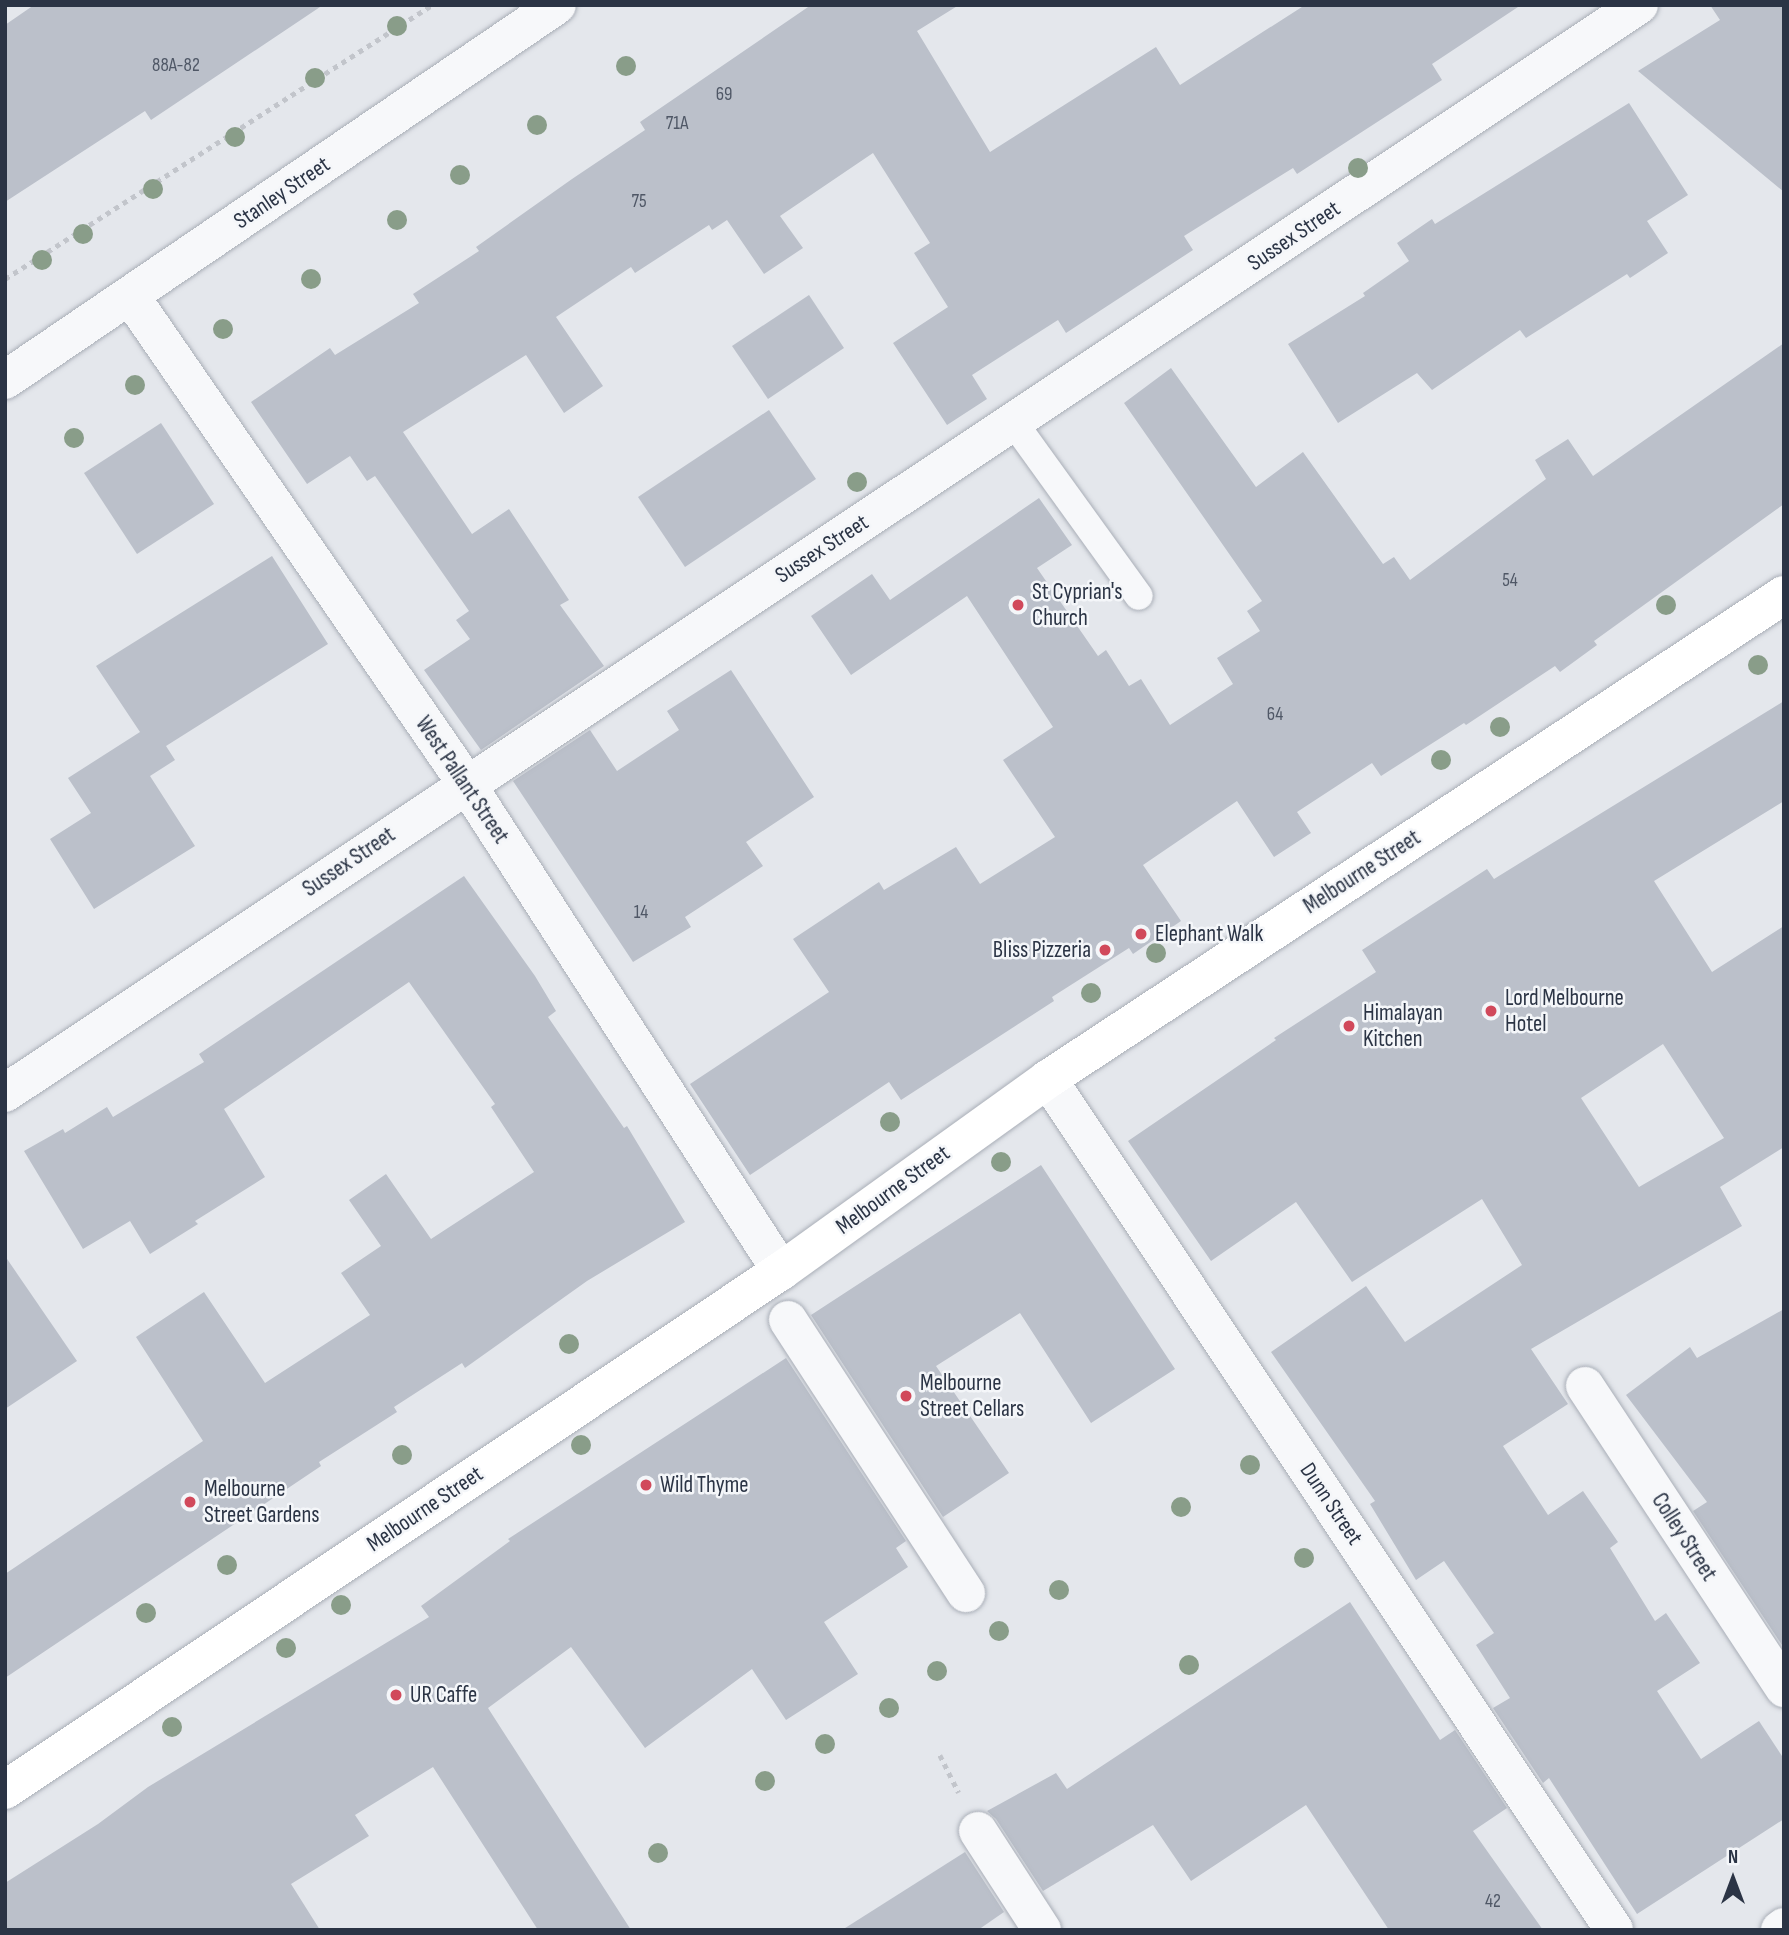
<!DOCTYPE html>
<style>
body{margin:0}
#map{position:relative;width:1789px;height:1935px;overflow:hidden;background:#e4e7ec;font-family:"Sofia Sans Condensed",sans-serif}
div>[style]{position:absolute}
.building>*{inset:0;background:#bbc0ca}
.path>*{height:4.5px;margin-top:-2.25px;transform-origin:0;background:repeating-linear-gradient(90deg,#c2c5cb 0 5px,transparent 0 10px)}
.roads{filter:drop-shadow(0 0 2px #a9aeb7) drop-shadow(0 0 2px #a9aeb7)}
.service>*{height:28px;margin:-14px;padding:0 14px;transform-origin:14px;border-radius:14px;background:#f7f8fa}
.pedestrian>*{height:38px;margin:-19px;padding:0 19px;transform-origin:19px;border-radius:19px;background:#f7f8fa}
.minor>*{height:38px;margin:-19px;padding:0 19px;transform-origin:19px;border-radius:19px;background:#f7f8fa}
.secondary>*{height:38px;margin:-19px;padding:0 19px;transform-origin:19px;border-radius:19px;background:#fff}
.trees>*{width:20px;height:20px;margin:-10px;border-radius:50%;background:#899d89}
.dots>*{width:19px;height:19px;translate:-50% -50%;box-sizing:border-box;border:4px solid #f4f6f9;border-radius:50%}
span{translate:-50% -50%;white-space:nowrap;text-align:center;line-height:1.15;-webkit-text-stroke:5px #f4f6f9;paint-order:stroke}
.number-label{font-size:19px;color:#4f5766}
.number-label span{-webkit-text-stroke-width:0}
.street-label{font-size:23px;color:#2b3445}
.poi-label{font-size:23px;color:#2b3445}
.left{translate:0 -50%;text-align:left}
.right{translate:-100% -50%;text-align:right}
.frame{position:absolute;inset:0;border:7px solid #2b3445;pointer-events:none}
.north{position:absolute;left:1698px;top:1844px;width:70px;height:70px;-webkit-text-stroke:5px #f4f6f9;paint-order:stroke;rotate:0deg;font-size:19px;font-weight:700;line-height:28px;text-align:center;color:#2b3445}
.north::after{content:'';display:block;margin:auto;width:24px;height:32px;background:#2b3445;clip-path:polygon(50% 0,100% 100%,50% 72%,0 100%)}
</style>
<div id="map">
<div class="building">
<i style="clip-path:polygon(34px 5px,323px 5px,151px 120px,145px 111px,5px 202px,5px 25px)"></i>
<i style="clip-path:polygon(811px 5px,959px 5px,917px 31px,990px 152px,1156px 47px,1180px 85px,1305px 5px,1521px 5px,1432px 64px,1442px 80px,1297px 174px,1293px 168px,1184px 236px,1193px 250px,1066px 333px,1058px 320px,972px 375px,987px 399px,947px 425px,893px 343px,948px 307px,914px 253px,930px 243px,873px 153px,780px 216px,803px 248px,764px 274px,727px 220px,712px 230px,709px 225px,635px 273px,631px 267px,556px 317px,603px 386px,564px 413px,526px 355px,403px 432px,472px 534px,509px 509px,569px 600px,560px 605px,604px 666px,481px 750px,424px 670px,470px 639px,456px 620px,469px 611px,375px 476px,367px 481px,350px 456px,307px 484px,251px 402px,330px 348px,335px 355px,419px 303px,413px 294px,479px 251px,476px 247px,572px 179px,645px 130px,640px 122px)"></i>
<i style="clip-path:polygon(1710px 5px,1784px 5px,1784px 192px,1638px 71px,1720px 20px)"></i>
<i style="clip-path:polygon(1629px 103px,1688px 195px,1647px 221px,1668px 253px,1630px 278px,1627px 274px,1526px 338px,1520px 330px,1432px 390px,1417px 373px,1338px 423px,1288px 344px,1365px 296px,1363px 293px,1409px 261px,1397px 243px,1432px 219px,1435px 224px)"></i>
<i style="clip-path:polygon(809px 295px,844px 348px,768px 399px,732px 346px)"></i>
<i style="clip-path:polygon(1784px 343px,1784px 504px,1594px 641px,1597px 645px,1560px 672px,1555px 666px,1466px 725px,1464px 723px,1381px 776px,1372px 763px,1297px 812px,1311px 833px,1274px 857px,1237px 801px,1143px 865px,1181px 921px,1133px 954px,1129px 948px,1052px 997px,1054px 1001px,901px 1100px,889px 1082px,750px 1175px,690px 1084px,829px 992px,793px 939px,879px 882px,884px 890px,956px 847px,980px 884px,1055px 837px,1003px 760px,1053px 727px,967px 596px,851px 675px,811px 616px,872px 574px,890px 600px,1039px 498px,1072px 545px,1037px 568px,1098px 656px,1106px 650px,1129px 686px,1141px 679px,1170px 725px,1233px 684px,1217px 658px,1260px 631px,1247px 611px,1262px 601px,1124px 403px,1171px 368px,1256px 487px,1303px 452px,1383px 564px,1394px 557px,1410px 580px,1546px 479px,1535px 460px,1568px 439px,1593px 476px)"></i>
<i style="clip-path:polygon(769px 410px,816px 479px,685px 567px,638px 497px)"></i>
<i style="clip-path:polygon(161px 423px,214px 504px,137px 554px,84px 473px)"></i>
<i style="clip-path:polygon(272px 556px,328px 644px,166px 746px,175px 760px,150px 776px,195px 846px,94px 909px,50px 839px,91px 813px,68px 778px,140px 732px,96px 666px)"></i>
<i style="clip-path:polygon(731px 670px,814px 797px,746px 842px,763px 866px,685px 917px,691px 927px,633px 962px,513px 781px,590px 730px,617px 771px,679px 730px,667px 711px)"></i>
<i style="clip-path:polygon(evenodd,1784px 701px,1784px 801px,1654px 881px,1712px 972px,1784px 926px,1784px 1147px,1720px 1187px,1742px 1226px,1531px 1349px,1568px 1404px,1503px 1446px,1548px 1515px,1583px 1491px,1618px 1542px,1610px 1548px,1655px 1621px,1666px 1613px,1700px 1663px,1657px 1691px,1701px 1759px,1759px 1721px,1784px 1759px,1784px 1819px,1637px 1914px,1549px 1778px,1543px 1783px,1493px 1708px,1510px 1698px,1476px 1645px,1494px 1633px,1444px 1561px,1416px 1580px,1370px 1504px,1375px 1501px,1271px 1352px,1366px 1286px,1405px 1342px,1522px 1265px,1482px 1199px,1352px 1282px,1296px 1202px,1211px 1261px,1128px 1141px,1276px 1040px,1274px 1038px,1376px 972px,1362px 950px,1487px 869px,1494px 879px,1784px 701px,1663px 1044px,1724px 1138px,1639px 1187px,1581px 1098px,1663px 1044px)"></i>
<i style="clip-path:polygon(464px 876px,535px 976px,556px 1011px,548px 1017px,624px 1128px,627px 1126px,685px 1222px,587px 1281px,465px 1368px,462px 1363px,394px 1407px,397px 1412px,319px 1462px,321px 1466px,5px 1678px,5px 1574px,203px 1441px,136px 1337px,204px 1292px,265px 1383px,370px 1315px,341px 1273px,381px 1246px,349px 1200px,386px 1174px,431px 1239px,534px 1172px,491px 1107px,495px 1104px,409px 982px,224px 1109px,265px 1177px,195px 1221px,198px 1224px,150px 1254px,130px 1221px,83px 1249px,24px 1151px,63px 1129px,65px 1133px,107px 1107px,113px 1117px,204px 1062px,199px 1054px)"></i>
<i style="clip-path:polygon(1041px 1165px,1175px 1369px,1091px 1423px,1020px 1313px,936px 1366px,1009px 1473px,943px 1517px,811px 1315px)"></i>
<i style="clip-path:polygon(5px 1256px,77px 1361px,5px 1409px)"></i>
<i style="clip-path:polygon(1784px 1309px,1784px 1648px,1693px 1511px,1707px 1502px,1626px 1395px,1690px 1347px,1697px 1358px)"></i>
<i style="clip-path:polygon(786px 1358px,906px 1541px,896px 1548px,908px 1567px,824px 1622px,858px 1674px,786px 1720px,752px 1669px,645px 1748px,571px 1647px,488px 1708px,631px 1930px,538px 1930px,433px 1767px,355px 1815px,369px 1836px,291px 1884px,320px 1930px,5px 1930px,5px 1883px,98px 1824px,148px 1787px,429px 1617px,421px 1606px,510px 1541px,508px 1539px)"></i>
<i style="clip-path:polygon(1350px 1602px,1440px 1740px,1455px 1730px,1507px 1808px,1473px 1831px,1543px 1930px,1389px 1930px,1306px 1805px,1191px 1881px,1153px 1825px,1043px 1891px,996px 1819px,987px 1811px,1056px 1773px,1067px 1789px)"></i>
<i style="clip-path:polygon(965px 1852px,1004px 1912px,978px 1930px,842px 1930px)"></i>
</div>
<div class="path">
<i style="left:5px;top:279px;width:507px;rotate:-32.69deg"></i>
<i style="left:940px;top:1755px;width:42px;rotate:63.4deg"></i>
</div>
<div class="roads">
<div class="service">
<i style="left:1014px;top:423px;width:213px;rotate:54.2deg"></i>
</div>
<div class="pedestrian">
<i style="left:788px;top:1320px;width:326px;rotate:56.9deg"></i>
</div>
<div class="minor">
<i style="left:131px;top:297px;width:590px;rotate:55.42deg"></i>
<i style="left:466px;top:783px;width:581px;rotate:57.16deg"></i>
<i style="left:5px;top:380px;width:667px;rotate:-34.19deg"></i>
<i style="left:1048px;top:1079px;width:1022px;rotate:56.37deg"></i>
<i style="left:5px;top:1093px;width:1963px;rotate:-33.66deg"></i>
<i style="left:1585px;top:1386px;width:362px;rotate:56.6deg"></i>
<i style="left:978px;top:1831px;width:118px;rotate:57.1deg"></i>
<i style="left:1780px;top:1930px;width:5px;rotate:-37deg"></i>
</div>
<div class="secondary">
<i style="left:5px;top:1790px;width:934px;rotate:-33.78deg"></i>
<i style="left:781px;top:1271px;width:329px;rotate:-35.7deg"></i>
<i style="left:1048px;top:1079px;width:881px;rotate:-33.33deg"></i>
</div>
</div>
<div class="trees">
<i style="left:397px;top:26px"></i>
<i style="left:626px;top:66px"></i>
<i style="left:315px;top:78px"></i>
<i style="left:537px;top:125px"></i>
<i style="left:235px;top:137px"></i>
<i style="left:1358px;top:168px"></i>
<i style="left:460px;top:175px"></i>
<i style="left:153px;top:189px"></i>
<i style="left:397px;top:220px"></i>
<i style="left:83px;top:234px"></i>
<i style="left:42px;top:260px"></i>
<i style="left:311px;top:279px"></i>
<i style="left:223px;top:329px"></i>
<i style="left:135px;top:385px"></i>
<i style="left:74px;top:438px"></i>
<i style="left:857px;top:482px"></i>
<i style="left:1666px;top:605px"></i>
<i style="left:1758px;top:665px"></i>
<i style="left:1500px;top:727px"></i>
<i style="left:1441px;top:760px"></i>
<i style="left:1156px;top:953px"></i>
<i style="left:1091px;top:993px"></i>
<i style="left:890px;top:1122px"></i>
<i style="left:1001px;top:1162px"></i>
<i style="left:569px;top:1344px"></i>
<i style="left:581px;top:1445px"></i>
<i style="left:402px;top:1455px"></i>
<i style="left:1250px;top:1465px"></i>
<i style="left:1181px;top:1507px"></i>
<i style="left:1304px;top:1558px"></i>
<i style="left:227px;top:1565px"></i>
<i style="left:1059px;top:1590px"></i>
<i style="left:341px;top:1605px"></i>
<i style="left:146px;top:1613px"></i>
<i style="left:999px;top:1631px"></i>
<i style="left:286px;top:1648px"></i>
<i style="left:1189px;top:1665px"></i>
<i style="left:937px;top:1671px"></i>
<i style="left:889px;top:1708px"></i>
<i style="left:172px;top:1727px"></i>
<i style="left:825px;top:1744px"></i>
<i style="left:765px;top:1781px"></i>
<i style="left:658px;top:1853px"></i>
</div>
<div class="dots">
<i style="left:1018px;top:605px;background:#d1495b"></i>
<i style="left:1141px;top:934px;background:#d1495b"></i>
<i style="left:1105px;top:950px;background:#d1495b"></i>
<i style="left:1491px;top:1011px;background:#d1495b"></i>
<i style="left:1349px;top:1026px;background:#d1495b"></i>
<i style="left:906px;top:1396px;background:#d1495b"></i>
<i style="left:646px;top:1485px;background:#d1495b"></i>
<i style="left:190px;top:1502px;background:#d1495b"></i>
<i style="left:396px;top:1695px;background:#d1495b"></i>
</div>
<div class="number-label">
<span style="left:176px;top:66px">88A-82</span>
<span style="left:724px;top:95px">69</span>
<span style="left:677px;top:124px">71A</span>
<span style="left:639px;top:202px">75</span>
<span style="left:1510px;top:581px">54</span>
<span style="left:1275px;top:715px">64</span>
<span style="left:641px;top:913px">14</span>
<span style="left:1493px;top:1902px">42</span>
</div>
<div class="street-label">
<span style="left:282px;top:193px;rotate:-34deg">Stanley Street</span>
<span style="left:1294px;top:236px;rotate:-34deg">Sussex Street</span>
<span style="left:822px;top:549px;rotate:-33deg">Sussex Street</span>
<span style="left:462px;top:780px;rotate:56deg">West Pallant Street</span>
<span style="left:349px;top:862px;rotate:-34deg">Sussex Street</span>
<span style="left:1362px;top:872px;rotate:-33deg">Melbourne Street</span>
<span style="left:893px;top:1190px;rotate:-36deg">Melbourne Street</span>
<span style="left:1331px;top:1504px;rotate:56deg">Dunn Street</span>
<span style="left:425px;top:1509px;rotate:-34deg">Melbourne Street</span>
<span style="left:1684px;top:1537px;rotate:57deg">Colley Street</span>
</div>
<div class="poi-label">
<span class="left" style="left:1032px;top:605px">St Cyprian's<br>Church</span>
<span class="left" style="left:1155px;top:934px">Elephant Walk</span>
<span class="right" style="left:1091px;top:950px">Bliss Pizzeria</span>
<span class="left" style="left:1505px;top:1011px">Lord Melbourne<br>Hotel</span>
<span class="left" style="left:1363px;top:1026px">Himalayan<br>Kitchen</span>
<span class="left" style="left:920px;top:1396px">Melbourne<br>Street Cellars</span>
<span class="left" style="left:660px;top:1485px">Wild Thyme</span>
<span class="left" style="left:204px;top:1502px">Melbourne<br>Street Gardens</span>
<span class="left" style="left:410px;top:1695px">UR Caffe</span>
</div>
<div class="frame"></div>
<div class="north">N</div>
</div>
